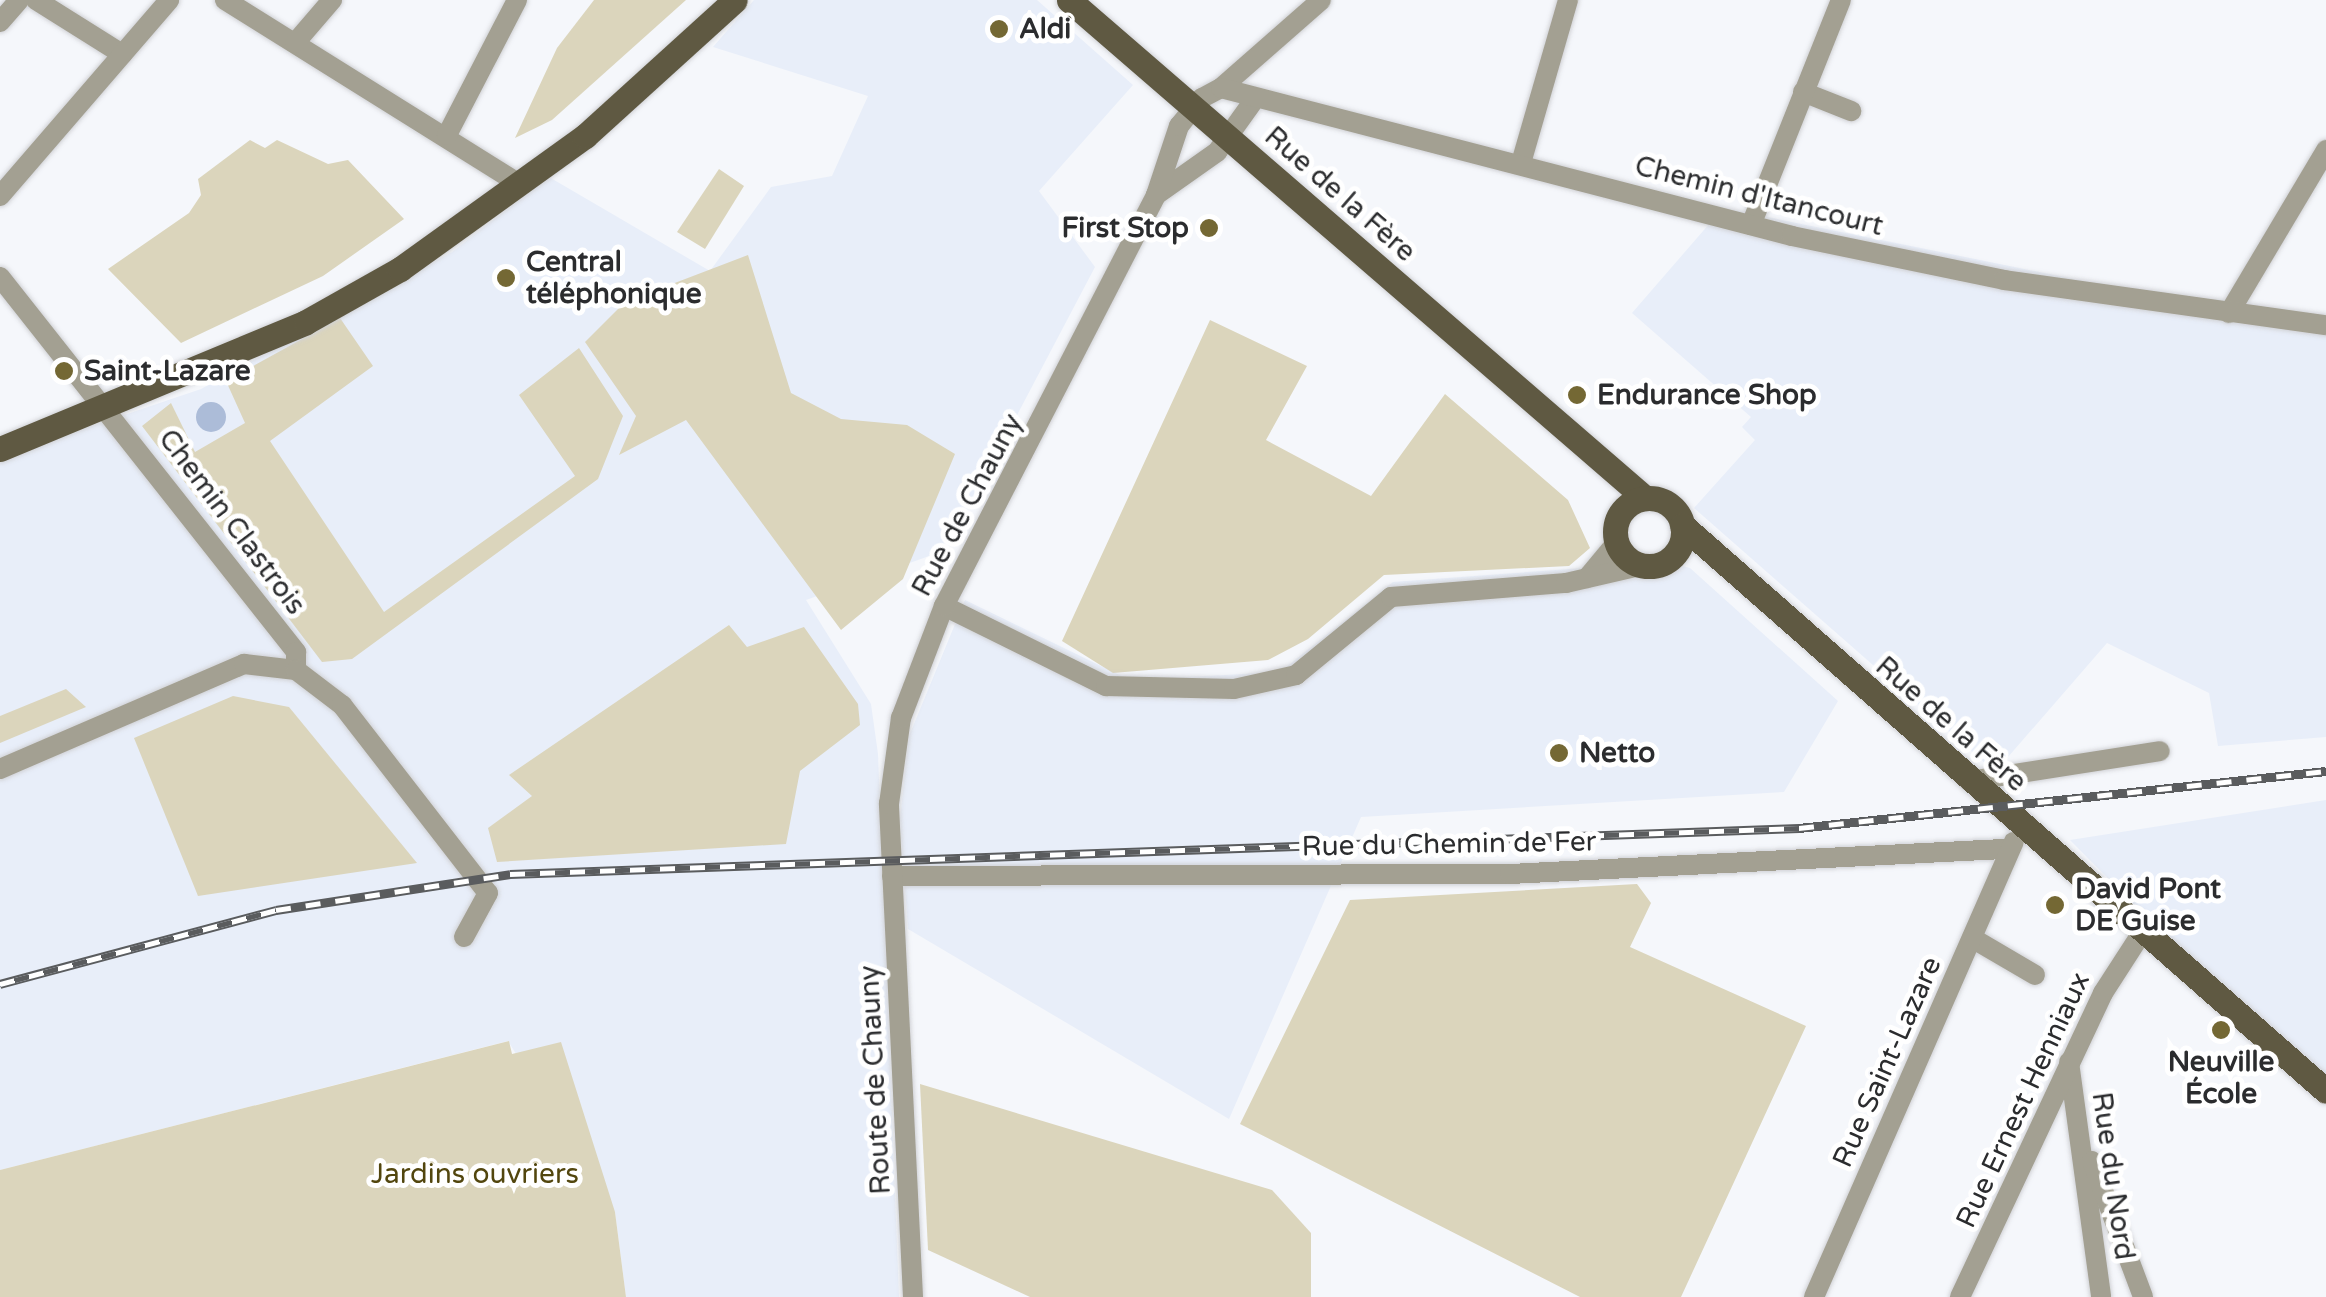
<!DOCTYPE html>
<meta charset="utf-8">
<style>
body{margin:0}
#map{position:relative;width:2326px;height:1297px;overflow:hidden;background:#f5f7fb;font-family:"Varela Round",sans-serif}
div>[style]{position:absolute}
.built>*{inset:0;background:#e8eef9}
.green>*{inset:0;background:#dbd5bc}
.water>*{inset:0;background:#acbcd8}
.round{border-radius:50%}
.roads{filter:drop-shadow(0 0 2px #d1d2d6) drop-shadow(0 0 2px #d1d2d6)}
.minor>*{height:20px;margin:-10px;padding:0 10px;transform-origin:10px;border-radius:10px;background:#a3a092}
.major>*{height:25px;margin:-12.5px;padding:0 12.5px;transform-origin:12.5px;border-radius:12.5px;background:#5f5942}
.major>.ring{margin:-12.5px;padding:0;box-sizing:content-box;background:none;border:25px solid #5f5942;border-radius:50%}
.rail>*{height:9px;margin-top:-4.5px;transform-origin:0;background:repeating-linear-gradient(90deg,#fff 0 15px,#5a5c5e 0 30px);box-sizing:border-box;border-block:2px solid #5a5c5e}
.dots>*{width:28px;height:28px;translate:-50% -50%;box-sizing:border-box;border:5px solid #fff;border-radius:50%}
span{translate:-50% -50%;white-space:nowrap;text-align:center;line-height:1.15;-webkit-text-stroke:10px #fff;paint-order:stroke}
.poi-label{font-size:28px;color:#2b2c2e;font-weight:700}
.left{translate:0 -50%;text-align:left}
.right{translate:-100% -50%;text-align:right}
.street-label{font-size:28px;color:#2b2c2e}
.park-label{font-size:28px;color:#52460e}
</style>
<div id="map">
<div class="built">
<i style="clip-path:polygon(754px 0,1037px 0,1133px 85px,1039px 191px,1095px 267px,946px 550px,806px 600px,871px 704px,878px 754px,899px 1297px,626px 1297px,615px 1212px,508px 1041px,0 1170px,0 457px,201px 389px,452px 252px,549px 177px,710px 271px,771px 187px,832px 176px,868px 96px,713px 47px)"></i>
<i style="clip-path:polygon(1723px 208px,2153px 295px,2326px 315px,2326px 737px,2218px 746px,2209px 693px,2107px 643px,1995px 772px,1694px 508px,1755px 440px,1742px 427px,1751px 417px,1632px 313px)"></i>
<i style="clip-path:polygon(1601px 544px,1690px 568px,1838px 701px,1784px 792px,1361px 817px,1229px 1119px,908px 929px,900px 819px,909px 736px,965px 600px,1130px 680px,1280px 672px,1393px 582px,1583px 568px)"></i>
<i style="clip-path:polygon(2326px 800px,2326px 1099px,2070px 840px)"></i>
</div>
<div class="green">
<i style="clip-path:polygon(594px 0,686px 0,552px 120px,515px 138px,557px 48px)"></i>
<i style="clip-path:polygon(250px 140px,265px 148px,277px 140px,328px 164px,348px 160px,404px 219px,323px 276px,181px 343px,108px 269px,189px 213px,201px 195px,198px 179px)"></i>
<i style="clip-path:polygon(719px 169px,744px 186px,705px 249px,677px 232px)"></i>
<i style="clip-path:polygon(748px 255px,791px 393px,841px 419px,907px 425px,955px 454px,903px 579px,841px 630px,686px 420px,619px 455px,636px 416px,585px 342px,625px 302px)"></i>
<i style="clip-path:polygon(340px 318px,373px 366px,270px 441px,384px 612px,575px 476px,519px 395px,579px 348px,623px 416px,598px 479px,352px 659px,322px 662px,142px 426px,171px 403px,195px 452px,245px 423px,226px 381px)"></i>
<i style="clip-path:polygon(1210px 320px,1307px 366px,1266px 440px,1371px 496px,1445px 394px,1568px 500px,1590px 548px,1569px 566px,1384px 575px,1308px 639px,1268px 660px,1113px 673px,1062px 641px)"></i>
<i style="clip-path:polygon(729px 625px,747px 647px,804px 627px,858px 704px,860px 725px,800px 771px,786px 844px,497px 862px,488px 828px,532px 796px,509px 775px)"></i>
<i style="clip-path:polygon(66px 689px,86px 707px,0 743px,0 716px)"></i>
<i style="clip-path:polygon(233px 696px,289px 707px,417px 863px,198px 896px,134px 738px)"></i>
<i style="clip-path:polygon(1637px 884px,1651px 903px,1630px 947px,1806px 1026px,1681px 1297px,1580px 1297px,1240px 1124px,1350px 900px)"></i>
<i style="clip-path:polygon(509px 1041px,512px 1054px,561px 1042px,615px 1212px,626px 1297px,0 1297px,0 1170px)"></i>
<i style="clip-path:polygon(920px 1084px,1272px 1190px,1311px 1233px,1311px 1297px,1030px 1297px,928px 1250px)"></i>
</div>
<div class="water">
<i class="round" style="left:196px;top:402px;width:30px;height:30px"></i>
</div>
<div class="roads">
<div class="minor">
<i style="left:36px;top:0;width:102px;rotate:32.1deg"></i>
<i style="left:225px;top:0;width:349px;rotate:32deg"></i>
<i style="left:0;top:22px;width:29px;rotate:-49deg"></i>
<i style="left:295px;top:43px;width:57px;rotate:-49.3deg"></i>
<i style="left:1221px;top:88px;width:133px;rotate:-41.3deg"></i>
<i style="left:1803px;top:92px;width:52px;rotate:21.6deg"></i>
<i style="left:447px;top:135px;width:152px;rotate:-62.6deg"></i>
<i style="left:1521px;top:163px;width:170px;rotate:-73.9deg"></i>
<i style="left:1156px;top:195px;width:75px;rotate:-35.2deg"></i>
<i style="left:1217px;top:152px;width:60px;rotate:-54.5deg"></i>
<i style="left:0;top:196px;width:259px;rotate:-49.2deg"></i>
<i style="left:1751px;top:225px;width:242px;rotate:-68.2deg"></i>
<i style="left:0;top:277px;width:478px;rotate:51.7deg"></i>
<i style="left:296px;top:652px;width:18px;rotate:90deg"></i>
<i style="left:2229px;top:313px;width:190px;rotate:-59.2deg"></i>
<i style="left:1587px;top:578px;width:47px;rotate:-50.2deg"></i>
<i style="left:944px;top:606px;width:181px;rotate:26.3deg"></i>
<i style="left:1106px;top:686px;width:128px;rotate:1.3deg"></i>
<i style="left:1234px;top:689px;width:64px;rotate:-12.7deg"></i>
<i style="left:1296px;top:675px;width:123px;rotate:-39.4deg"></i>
<i style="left:1391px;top:597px;width:176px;rotate:-4.6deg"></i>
<i style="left:1566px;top:583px;width:80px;rotate:-13deg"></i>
<i style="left:0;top:769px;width:266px;rotate:-23.3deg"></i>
<i style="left:244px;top:664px;width:52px;rotate:6.6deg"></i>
<i style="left:296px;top:670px;width:58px;rotate:37.3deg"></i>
<i style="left:342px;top:705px;width:238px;rotate:52.2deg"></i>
<i style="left:488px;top:893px;width:50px;rotate:118.6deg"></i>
<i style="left:1969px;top:781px;width:193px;rotate:-8.9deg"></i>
<i style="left:892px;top:876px;width:618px;rotate:-0.19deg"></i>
<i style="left:1510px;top:874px;width:498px;rotate:-2.9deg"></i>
<i style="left:1972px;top:938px;width:73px;rotate:30.4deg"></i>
<i style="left:2069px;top:1062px;width:237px;rotate:82.2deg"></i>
<i style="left:2092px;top:1161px;width:145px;rotate:69.4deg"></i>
<i style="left:913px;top:1297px;width:494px;rotate:-92.8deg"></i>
<i style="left:889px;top:804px;width:87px;rotate:-82.1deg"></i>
<i style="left:901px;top:718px;width:120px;rotate:-69deg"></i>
<i style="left:944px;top:606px;width:462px;rotate:-62.7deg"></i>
<i style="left:1156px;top:195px;width:73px;rotate:-71.6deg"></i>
<i style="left:1179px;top:126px;width:36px;rotate:-51deg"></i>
<i style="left:1202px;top:98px;width:21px;rotate:-28deg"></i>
<i style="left:1221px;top:88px;width:590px;rotate:14.53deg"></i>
<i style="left:1792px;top:236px;width:217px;rotate:11.7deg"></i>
<i style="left:2004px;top:280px;width:325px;rotate:8deg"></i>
<i style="left:1814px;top:1297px;width:497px;rotate:-66.3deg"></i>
<i style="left:1960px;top:1297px;width:336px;rotate:-64.8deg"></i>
<i style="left:2103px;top:993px;width:74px;rotate:-57.2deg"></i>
</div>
<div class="major">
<i style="left:1069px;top:0;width:761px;rotate:40.85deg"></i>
<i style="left:0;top:449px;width:331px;rotate:-22.5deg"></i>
<i style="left:306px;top:322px;width:108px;rotate:-29.4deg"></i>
<i style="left:400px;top:269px;width:228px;rotate:-35.7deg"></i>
<i style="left:585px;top:136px;width:202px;rotate:-42.2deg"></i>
<i class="ring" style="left:1615px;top:498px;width:43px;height:43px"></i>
<i style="left:1682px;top:525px;width:857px;rotate:41.31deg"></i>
</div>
</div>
<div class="rail">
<i style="left:0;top:984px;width:286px;rotate:-15deg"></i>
<i style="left:276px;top:910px;width:237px;rotate:-8.7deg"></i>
<i style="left:510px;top:874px;width:1290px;rotate:-2.04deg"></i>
<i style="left:1799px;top:828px;width:530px;rotate:-6.17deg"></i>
</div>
<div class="dots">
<i style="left:999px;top:29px;background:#746834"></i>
<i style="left:1209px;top:228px;background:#746834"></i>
<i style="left:506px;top:278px;background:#746834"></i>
<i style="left:64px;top:371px;background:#746834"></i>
<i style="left:1577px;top:395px;background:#746834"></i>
<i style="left:1559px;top:753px;background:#746834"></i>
<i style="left:2055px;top:905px;background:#746834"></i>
<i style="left:2221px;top:1030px;background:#746834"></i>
</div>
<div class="poi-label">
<span class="left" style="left:1019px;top:29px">Aldi</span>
<span class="right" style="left:1189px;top:228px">First Stop</span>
<span class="left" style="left:526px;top:278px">Central<br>téléphonique</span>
<span class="left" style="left:84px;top:371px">Saint-Lazare</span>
<span class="left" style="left:1597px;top:395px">Endurance Shop</span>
<span class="left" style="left:1579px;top:753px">Netto</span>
<span class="left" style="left:2075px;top:905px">David Pont<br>DE Guise</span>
<span style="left:2221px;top:1078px">Neuville<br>École</span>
</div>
<div class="street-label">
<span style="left:1340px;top:194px;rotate:41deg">Rue de la Fère</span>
<span style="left:1759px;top:196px;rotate:14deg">Chemin d'Itancourt</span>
<span style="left:967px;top:505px;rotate:-62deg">Rue de Chauny</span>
<span style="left:232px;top:522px;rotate:53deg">Chemin Clastrois</span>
<span style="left:1951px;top:724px;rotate:41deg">Rue de la Fère</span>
<span style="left:1449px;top:844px;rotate:-1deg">Rue du Chemin de Fer</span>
<span style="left:1887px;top:1062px;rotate:-66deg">Rue Saint-Lazare</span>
<span style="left:875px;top:1080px;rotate:-93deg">Route de Chauny</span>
<span style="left:2023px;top:1100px;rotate:-65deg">Rue Ernest Henniaux</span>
<span style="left:2113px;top:1176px;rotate:82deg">Rue du Nord</span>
</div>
<div class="park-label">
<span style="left:475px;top:1174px">Jardins ouvriers</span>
</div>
</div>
